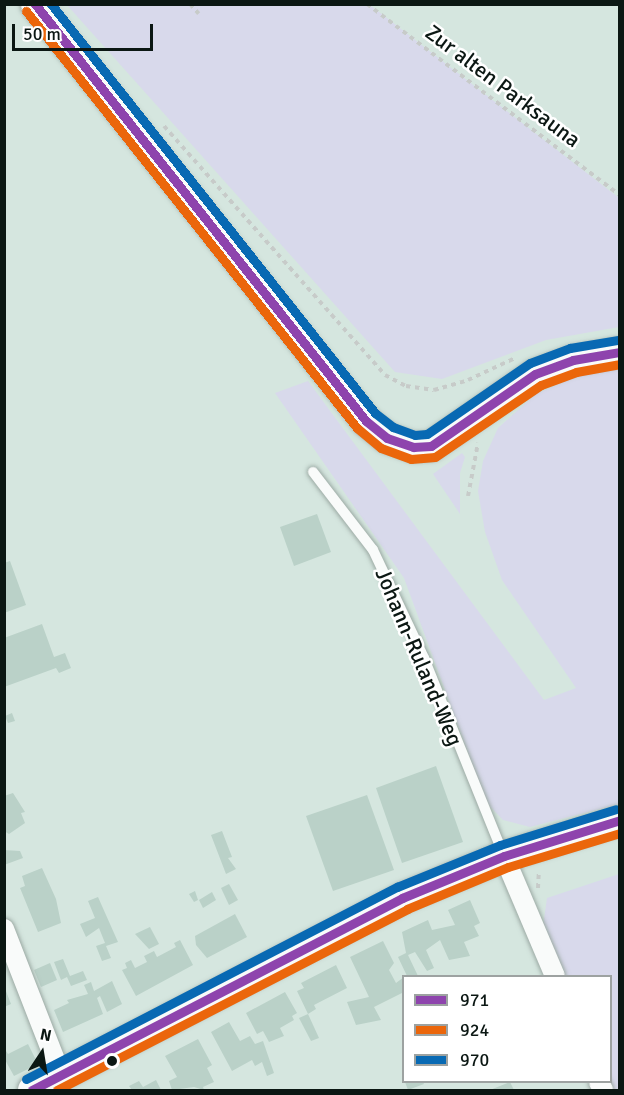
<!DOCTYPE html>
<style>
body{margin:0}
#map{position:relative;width:624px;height:1095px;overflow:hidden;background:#d5e6df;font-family:Signika,sans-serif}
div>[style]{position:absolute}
.green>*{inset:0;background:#d8d9eb}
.building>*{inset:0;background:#bad1c8}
.path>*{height:4px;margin-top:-2px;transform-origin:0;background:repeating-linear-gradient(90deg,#c7cbc9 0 4.5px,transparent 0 9px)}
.roads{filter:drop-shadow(0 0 2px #9caaa4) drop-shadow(0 0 2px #9caaa4)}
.lane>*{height:10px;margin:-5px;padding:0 5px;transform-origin:5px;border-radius:5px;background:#f9fbfa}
.street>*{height:20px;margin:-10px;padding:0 10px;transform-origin:10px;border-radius:10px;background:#f9fbfa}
.secondary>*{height:28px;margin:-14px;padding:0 14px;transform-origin:14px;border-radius:14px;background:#f9fbfa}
.bus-1>*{height:9px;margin:-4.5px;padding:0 4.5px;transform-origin:4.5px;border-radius:4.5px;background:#8e44ad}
.bus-2>*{height:9px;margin:-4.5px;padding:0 4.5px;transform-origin:4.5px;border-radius:4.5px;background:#eb660b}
.bus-3>*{height:9px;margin:-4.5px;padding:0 4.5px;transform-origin:4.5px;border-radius:4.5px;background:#0869b3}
.dots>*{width:16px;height:16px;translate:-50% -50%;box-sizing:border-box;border:3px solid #fff;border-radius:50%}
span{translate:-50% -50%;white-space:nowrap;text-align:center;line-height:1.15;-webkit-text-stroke:5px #fff;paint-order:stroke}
.street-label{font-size:22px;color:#0b1713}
.frame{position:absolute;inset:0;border:6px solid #0b1713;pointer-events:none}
.legend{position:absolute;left:402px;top:975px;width:210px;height:108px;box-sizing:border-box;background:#fff;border:2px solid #9da2a1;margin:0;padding:8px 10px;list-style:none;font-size:18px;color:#0b1713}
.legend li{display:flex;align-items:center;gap:12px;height:30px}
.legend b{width:30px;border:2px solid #9da2a1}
.north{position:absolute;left:12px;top:1023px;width:60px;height:60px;-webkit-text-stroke:4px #fff;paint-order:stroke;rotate:12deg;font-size:16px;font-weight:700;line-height:24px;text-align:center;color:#0b1713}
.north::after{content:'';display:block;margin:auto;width:21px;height:27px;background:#0b1713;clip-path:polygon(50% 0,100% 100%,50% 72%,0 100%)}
.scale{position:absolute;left:12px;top:24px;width:141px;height:27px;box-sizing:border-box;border:3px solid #0b1713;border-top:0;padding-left:8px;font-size:18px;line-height:21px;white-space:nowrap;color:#0b1713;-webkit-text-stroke:4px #fff;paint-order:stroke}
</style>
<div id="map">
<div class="green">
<i style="clip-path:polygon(67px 5px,370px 5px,619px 198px,619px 327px,546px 340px,442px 379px,395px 372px)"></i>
<i style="clip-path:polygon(619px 367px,619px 804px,530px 827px,503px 820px,486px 802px,404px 578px,275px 393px,308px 381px,544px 700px,576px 688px,502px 580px,485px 532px,478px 491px,483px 461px,498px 428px,536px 394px,575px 377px)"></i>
<i style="clip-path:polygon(462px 453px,465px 457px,460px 473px,460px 514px,433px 474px)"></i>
<i style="clip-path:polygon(619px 874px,619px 1090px,612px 1090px,608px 1082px,610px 976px,564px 976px,543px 926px,547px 898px)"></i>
</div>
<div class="building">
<i style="clip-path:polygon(317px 514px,331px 552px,294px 566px,280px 527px)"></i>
<i style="clip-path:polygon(10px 561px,26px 605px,4px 613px,4px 563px)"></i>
<i style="clip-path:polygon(42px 624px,54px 657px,65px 653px,71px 668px,59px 673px,56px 668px,4px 687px,4px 638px)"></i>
<i style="clip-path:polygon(12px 713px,15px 721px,8px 723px,5px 716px)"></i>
<i style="clip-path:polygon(436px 766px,463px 842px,402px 863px,376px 788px)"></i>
<i style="clip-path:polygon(13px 793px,25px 812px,21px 813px,25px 823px,9px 834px,4px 831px,4px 796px)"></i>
<i style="clip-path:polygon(367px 795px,394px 870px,333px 891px,306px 816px)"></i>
<i style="clip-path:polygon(222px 831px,232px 857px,228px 858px,236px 869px,226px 874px,211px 835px)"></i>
<i style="clip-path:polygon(4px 850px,20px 851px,23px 858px,4px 865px)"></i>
<i style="clip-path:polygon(42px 868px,56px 899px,61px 923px,38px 932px,20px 888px,25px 886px,22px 876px)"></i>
<i style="clip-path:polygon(229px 884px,238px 900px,229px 905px,221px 888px)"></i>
<i style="clip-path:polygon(195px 891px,198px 900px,194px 902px,189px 894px)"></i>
<i style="clip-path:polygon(212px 892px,216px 900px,203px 908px,199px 900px)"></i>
<i style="clip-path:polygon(98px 897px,118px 942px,106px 946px,111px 958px,102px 961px,96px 946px,105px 943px,99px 928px,86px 937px,80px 924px,95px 918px,88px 901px)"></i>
<i style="clip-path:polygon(470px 900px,480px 923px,474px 926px,479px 936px,464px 942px,470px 956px,449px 960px,440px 940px,426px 950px,434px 968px,427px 971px,415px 952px,408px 955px,418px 976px,407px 976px,398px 957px,406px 953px,402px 932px,428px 920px,432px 930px,455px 925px,448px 910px)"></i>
<i style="clip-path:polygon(235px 914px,247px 937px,207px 958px,196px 945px,195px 936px)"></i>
<i style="clip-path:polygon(150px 927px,159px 944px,149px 949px,135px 934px)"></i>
<i style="clip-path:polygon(180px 940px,193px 965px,136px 996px,122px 970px,127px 968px,125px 963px,131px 960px,135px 968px,147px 962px,144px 956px,154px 951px,157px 957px,176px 947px,174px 943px)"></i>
<i style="clip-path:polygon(383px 941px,394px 963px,389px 970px,396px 983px,404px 977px,404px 992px,374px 1007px,381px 1020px,356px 1025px,347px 1002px,369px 997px,350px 957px)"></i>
<i style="clip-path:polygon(63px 959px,70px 976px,83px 971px,87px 980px,71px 986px,67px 977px,61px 980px,54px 962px)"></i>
<i style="clip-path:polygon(50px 963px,57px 980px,41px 987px,34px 970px)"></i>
<i style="clip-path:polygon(336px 965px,347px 988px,314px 1005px,316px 1009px,308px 1014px,297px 991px,304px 988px,301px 983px)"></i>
<i style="clip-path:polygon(112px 981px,122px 1004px,107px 1012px,100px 996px,97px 998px,103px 1014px,63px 1032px,54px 1010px,69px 1003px,67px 1000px,88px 994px,84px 985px,91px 982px,94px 991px)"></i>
<i style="clip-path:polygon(4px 986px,11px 1004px,4px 1007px)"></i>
<i style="clip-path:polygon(285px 992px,297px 1013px,292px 1016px,294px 1020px,280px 1028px,284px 1036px,269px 1042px,263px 1031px,257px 1034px,246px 1013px)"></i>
<i style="clip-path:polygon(308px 1014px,319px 1038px,311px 1041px,299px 1018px)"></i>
<i style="clip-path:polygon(229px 1022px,240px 1041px,250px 1036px,255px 1044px,263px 1041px,274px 1073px,267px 1076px,262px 1062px,255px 1066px,252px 1060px,232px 1071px,211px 1032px)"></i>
<i style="clip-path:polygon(198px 1039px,212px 1065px,207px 1068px,214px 1082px,203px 1087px,204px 1090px,194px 1087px,172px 1090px,169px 1081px,177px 1077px,165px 1056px)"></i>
<i style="clip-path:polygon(28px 1044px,38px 1064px,14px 1076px,4px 1058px,4px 1048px,8px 1054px)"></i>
<i style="clip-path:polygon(156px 1080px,161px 1090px,132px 1090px,129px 1086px,139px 1081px,143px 1087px)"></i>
<i style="clip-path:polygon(405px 1082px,423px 1082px,424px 1084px,408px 1090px)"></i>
<i style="clip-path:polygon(510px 1082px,514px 1090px,490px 1090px)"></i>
</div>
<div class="path">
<i style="left:190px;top:4px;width:13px;rotate:48deg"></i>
<i style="left:367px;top:4px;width:317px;rotate:37.1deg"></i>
<i style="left:164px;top:126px;width:333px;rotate:48.4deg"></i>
<i style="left:385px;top:375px;width:24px;rotate:28deg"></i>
<i style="left:406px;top:386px;width:28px;rotate:8deg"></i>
<i style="left:434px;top:390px;width:35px;rotate:-16deg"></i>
<i style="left:468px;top:380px;width:50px;rotate:-25deg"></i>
<i style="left:468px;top:496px;width:54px;rotate:-79.3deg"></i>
<i style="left:538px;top:888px;width:18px;rotate:-87deg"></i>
</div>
<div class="roads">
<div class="lane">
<i style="left:313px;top:472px;width:98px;rotate:52.4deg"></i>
<i style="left:373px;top:550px;width:119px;rotate:64.7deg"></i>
<i style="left:424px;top:658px;width:214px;rotate:68deg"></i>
</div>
<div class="street">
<i style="left:504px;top:856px;width:130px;rotate:67deg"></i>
<i style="left:4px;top:929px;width:157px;rotate:68.7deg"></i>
<i style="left:599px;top:1082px;width:9px;rotate:63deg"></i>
</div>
<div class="secondary">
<i style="left:35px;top:4px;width:532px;rotate:51.56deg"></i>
<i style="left:366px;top:421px;width:27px;rotate:39deg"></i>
<i style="left:387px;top:438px;width:28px;rotate:19deg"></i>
<i style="left:413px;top:447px;width:18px;rotate:-3deg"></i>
<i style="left:431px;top:446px;width:126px;rotate:-34.7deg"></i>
<i style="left:535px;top:374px;width:40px;rotate:-20.2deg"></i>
<i style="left:573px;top:360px;width:48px;rotate:-9.7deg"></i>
<i style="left:32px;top:1090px;width:417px;rotate:-27.4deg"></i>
<i style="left:402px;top:898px;width:110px;rotate:-22.4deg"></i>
<i style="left:504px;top:856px;width:121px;rotate:-17.2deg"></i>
</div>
</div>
<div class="bus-1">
<i style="left:35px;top:4px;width:532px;rotate:51.56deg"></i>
<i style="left:366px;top:421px;width:27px;rotate:39deg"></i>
<i style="left:387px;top:438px;width:28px;rotate:19deg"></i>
<i style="left:413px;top:447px;width:18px;rotate:-3deg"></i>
<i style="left:431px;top:446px;width:126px;rotate:-34.7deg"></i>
<i style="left:535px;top:374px;width:40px;rotate:-20.2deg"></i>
<i style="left:573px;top:360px;width:48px;rotate:-9.7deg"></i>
<i style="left:32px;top:1090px;width:417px;rotate:-27.4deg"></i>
<i style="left:402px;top:898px;width:110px;rotate:-22.4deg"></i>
<i style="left:504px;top:856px;width:121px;rotate:-17.2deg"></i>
</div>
<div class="bus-2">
<i style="left:26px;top:11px;width:532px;rotate:51.56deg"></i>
<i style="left:357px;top:428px;width:31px;rotate:40deg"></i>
<i style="left:381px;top:448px;width:32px;rotate:20deg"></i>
<i style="left:411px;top:459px;width:24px;rotate:-5deg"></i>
<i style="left:435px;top:457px;width:128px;rotate:-34.2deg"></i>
<i style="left:541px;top:385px;width:37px;rotate:-20deg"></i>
<i style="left:576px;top:372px;width:45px;rotate:-10.3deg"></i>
<i style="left:57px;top:1090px;width:394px;rotate:-27.3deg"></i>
<i style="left:407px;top:909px;width:109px;rotate:-22.6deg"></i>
<i style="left:508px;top:867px;width:117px;rotate:-16.9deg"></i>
</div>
<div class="bus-3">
<i style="left:51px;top:4px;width:522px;rotate:51.61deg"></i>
<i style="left:375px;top:413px;width:23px;rotate:38deg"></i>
<i style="left:393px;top:427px;width:23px;rotate:20deg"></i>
<i style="left:415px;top:435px;width:12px;rotate:-5deg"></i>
<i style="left:427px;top:434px;width:125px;rotate:-34.6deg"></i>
<i style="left:530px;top:363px;width:43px;rotate:-20.6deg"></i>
<i style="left:570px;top:348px;width:49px;rotate:-9.5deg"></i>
<i style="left:26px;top:1079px;width:418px;rotate:-27.4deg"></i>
<i style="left:397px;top:887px;width:111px;rotate:-22.2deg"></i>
<i style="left:500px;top:845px;width:121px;rotate:-17.2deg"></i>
</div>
<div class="dots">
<i style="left:112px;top:1061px;background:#0b1713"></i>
</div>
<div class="street-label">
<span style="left:503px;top:86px;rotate:37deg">Zur alten Parksauna</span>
<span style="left:419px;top:657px;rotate:67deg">Johann-Ruland-Weg</span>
</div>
<div class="frame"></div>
<ul class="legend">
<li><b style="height:8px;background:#8e44ad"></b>971</li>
<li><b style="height:8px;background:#eb660b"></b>924</li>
<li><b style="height:8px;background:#0869b3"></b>970</li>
</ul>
<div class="north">N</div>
<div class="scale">50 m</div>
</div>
